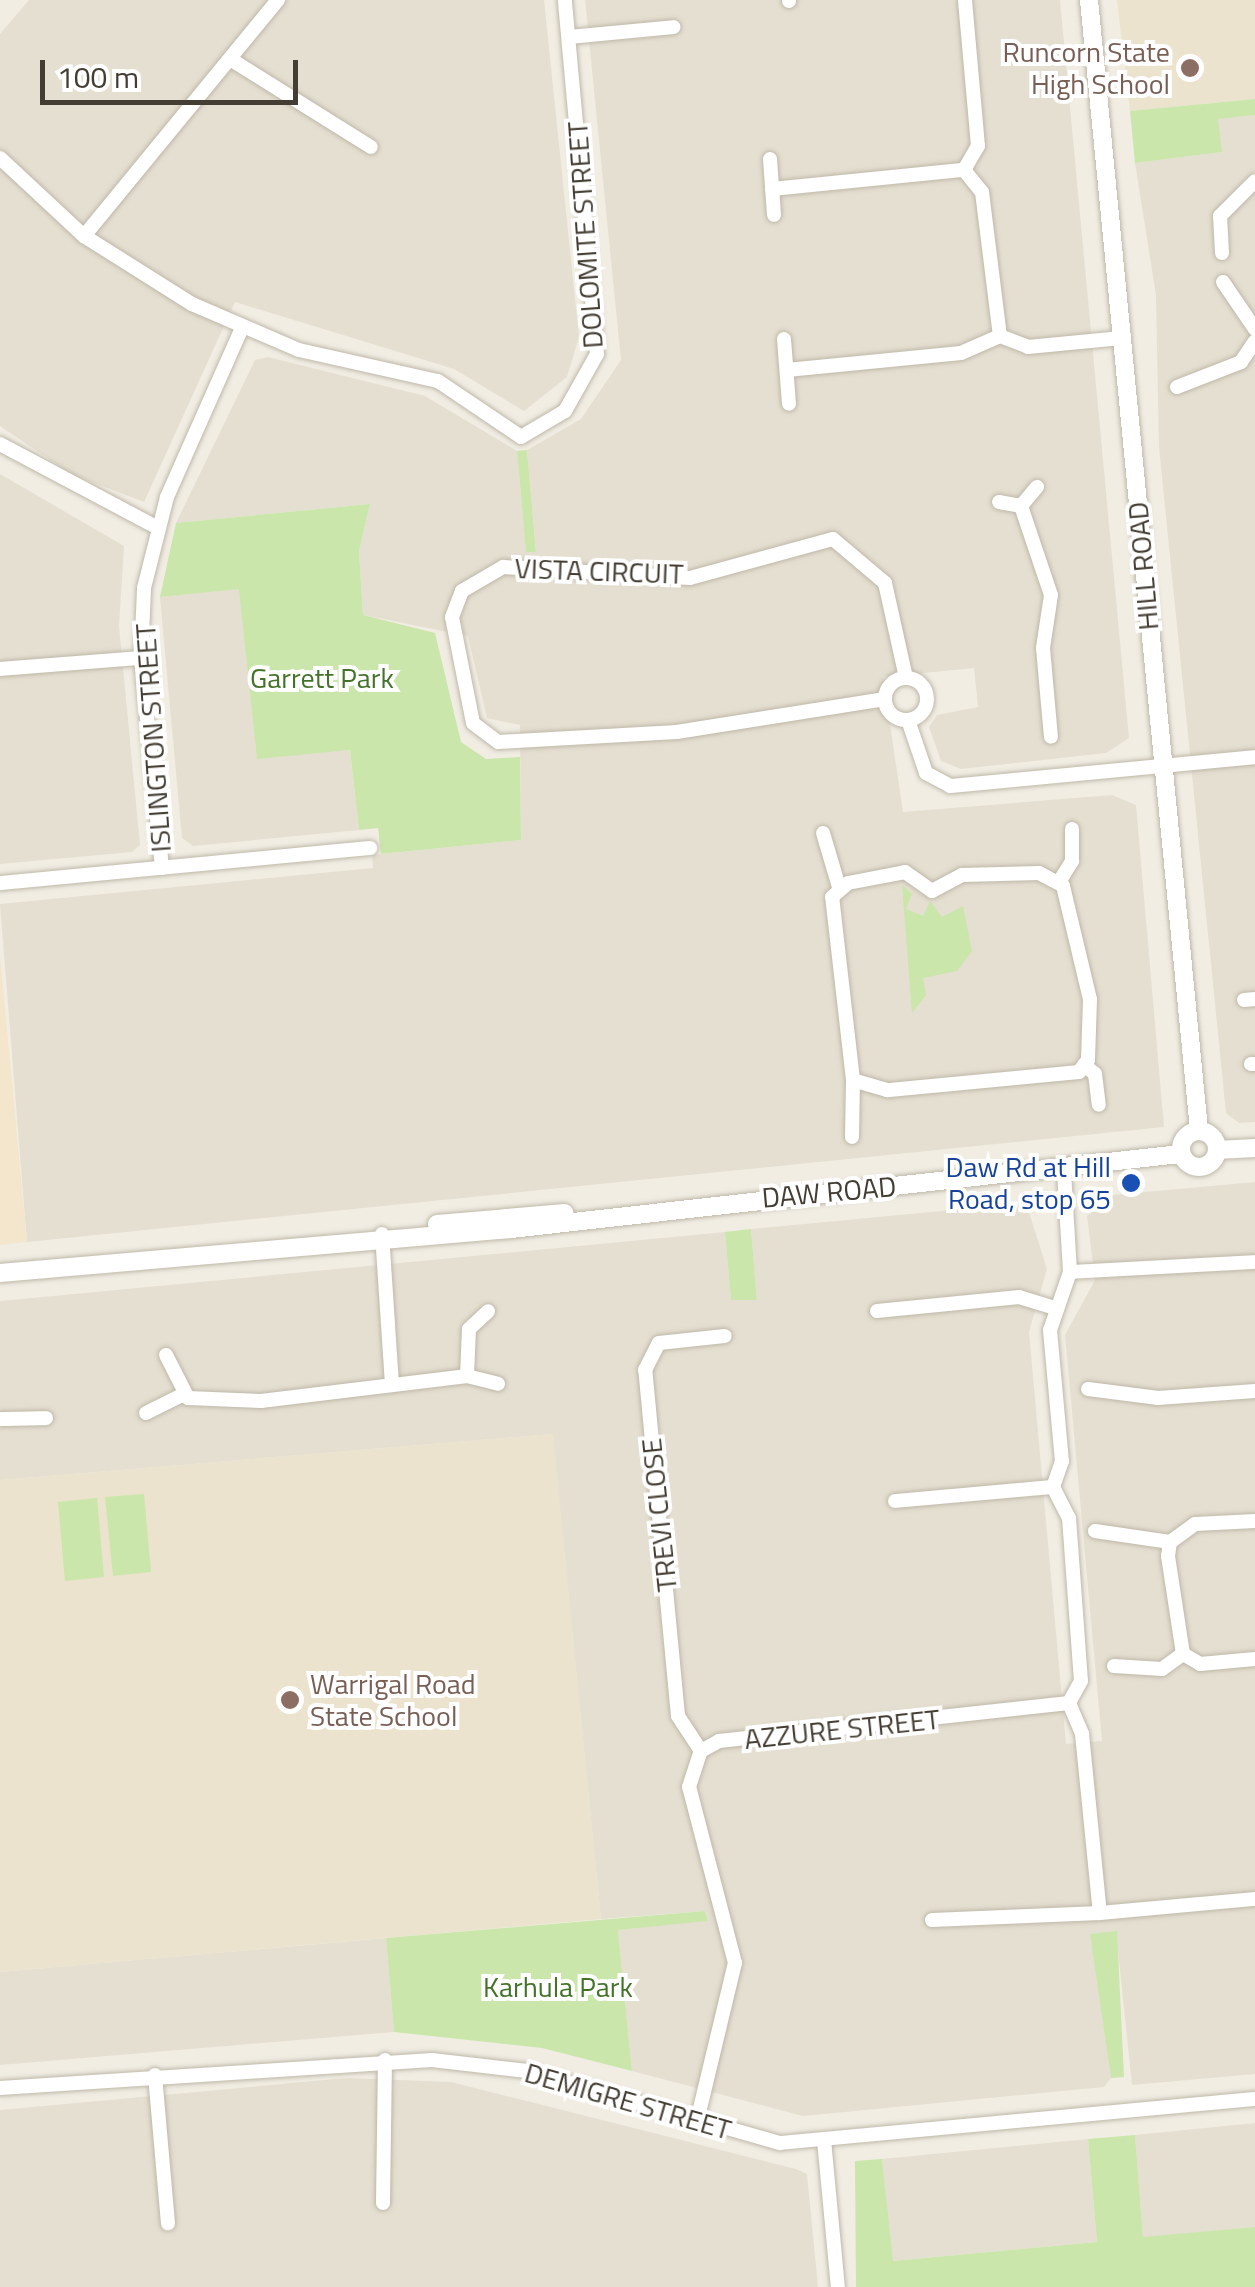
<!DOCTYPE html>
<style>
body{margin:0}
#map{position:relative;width:1255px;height:2287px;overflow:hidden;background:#f1ede3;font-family:"Titillium Web",sans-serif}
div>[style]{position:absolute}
.residential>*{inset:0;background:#e5dfd1}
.commercial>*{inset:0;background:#f4e5cd}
.education>*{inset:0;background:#ebe3cd}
.green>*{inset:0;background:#cae6ab}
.roads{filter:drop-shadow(0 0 2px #bfb8a9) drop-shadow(0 0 2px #bfb8a9)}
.minor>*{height:14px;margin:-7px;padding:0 7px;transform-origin:7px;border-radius:7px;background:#fff}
.minor>.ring{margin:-7px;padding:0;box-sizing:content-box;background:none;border:14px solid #fff;border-radius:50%}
.tertiary>*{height:18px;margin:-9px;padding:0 9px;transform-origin:9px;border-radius:9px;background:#fff}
.tertiary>.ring{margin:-9px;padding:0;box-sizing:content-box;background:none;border:18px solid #fff;border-radius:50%}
.dots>*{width:28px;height:28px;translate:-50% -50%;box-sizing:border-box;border:5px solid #fff;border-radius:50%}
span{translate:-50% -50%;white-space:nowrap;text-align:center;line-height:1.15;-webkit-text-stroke:8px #fff;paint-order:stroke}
.education-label{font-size:28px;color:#785e54}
.right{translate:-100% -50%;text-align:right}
.left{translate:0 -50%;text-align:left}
.street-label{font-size:28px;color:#433d33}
.park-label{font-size:28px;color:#437328}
.transit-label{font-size:28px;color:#164399}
.scale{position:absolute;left:40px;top:60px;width:258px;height:45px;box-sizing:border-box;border:5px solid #433d33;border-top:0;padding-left:12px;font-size:30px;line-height:35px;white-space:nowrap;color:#433d33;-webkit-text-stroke:8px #fff;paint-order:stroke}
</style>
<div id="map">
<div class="residential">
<i style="clip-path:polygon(29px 0,544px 0,579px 337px,567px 377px,524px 411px,454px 369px,235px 302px,144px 502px,71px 474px,0 426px,0 34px)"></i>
<i style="clip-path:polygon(585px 0,1060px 0,1129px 738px,1106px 753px,961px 769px,941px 761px,929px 727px,937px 715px,978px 707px,974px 668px,883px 677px,903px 812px,1112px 795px,1136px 805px,1164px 1127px,27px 1242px,0 904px,373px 868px,372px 855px,521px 840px,520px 725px,487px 718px,468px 636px,363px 615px,359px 551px,370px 504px,176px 523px,255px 360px,268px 357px,425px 396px,517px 451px,526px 551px,536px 551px,527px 450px,581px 419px,621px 360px)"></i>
<i style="clip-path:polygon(1255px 115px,1255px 1122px,1239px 1123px,1226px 1113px,1159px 447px,1156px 295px,1135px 163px,1221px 152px,1217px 118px)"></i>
<i style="clip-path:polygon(0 474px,124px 546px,119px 626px,140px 845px,132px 852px,0 864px)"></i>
<i style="clip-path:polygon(240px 588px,257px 758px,350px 750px,359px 830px,193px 846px,182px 838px,160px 597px)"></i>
<i style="clip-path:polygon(1255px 1182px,1255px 2074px,1132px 2085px,1116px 1932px,1091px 1934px,1111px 2078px,1104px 2087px,803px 2116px,632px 2071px,618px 1930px,708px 1920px,705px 1911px,601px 1919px,552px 1434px,0 1480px,0 1301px,725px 1232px,731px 1299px,757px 1300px,751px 1229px,1026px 1203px,1047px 1269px,1029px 1332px,1066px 1744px,1102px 1741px,1065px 1335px,1095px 1280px,1087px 1216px,1112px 1195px)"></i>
<i style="clip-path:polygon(386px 1938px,394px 2032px,0 2065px,0 1972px)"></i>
<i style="clip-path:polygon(347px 2078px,451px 2082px,796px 2169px,807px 2174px,818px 2287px,0 2287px,0 2110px)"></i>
<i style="clip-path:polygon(1255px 2123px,1255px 2227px,1143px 2238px,1135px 2135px)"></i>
<i style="clip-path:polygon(1088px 2139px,1097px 2242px,892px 2261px,882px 2159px)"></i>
</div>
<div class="commercial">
<i style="clip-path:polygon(0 955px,27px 1242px,0 1245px)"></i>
</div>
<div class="education">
<i style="clip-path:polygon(1117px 0,1255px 0,1255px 99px,1130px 111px)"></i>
<i style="clip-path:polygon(553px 1434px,601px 1919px,0 1972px,0 1480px)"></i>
</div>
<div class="green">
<i style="clip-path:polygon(1255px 99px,1255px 115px,1218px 119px,1222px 152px,1135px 163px,1130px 111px)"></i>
<i style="clip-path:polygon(527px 450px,536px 552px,526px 552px,517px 451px)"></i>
<i style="clip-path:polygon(370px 504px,359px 551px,363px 615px,435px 633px,461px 742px,486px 759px,520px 757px,521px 840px,381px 854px,378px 828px,359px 830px,350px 750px,257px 759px,239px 589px,160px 597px,176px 523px)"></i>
<i style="clip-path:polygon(902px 885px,912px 894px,906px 909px,923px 916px,930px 901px,942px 917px,963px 906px,972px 951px,957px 971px,923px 978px,926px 995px,912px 1013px)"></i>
<i style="clip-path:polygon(751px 1229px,757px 1300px,731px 1300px,725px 1232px)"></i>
<i style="clip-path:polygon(144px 1494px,151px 1572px,113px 1576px,105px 1497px)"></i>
<i style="clip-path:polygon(97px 1498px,104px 1577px,65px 1581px,58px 1502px)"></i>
<i style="clip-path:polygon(705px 1911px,708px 1921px,618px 1930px,632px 2071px,542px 2048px,394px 2032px,386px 1938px)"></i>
<i style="clip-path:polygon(1117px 1931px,1124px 2077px,1111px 2078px,1090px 1934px)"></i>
<i style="clip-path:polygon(1135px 2135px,1143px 2237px,1255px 2227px,1255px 2287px,856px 2287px,855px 2161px,882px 2159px,893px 2261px,1097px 2242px,1088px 2139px)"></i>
</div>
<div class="roads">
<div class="minor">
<i style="left:789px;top:1px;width:1px;rotate:-90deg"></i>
<i style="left:569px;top:37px;width:105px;rotate:-5.4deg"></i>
<i style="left:230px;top:59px;width:166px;rotate:32deg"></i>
<i style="left:0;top:158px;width:115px;rotate:42.9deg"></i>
<i style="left:84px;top:236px;width:128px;rotate:32.2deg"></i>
<i style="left:192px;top:304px;width:116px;rotate:23.3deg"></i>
<i style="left:299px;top:350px;width:142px;rotate:12.6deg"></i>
<i style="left:438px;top:381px;width:100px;rotate:34deg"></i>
<i style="left:521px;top:437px;width:51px;rotate:-30.6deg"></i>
<i style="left:565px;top:411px;width:65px;rotate:-60.7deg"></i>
<i style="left:597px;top:354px;width:355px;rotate:-95.2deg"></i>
<i style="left:770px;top:159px;width:56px;rotate:85.9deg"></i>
<i style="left:964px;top:170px;width:28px;rotate:-60deg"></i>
<i style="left:978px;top:146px;width:147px;rotate:-95.1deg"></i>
<i style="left:772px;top:189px;width:193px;rotate:-5.7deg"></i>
<i style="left:964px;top:170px;width:28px;rotate:51deg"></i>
<i style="left:982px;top:192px;width:145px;rotate:82.9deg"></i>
<i style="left:1000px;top:336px;width:30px;rotate:21deg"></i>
<i style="left:1028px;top:347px;width:94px;rotate:-5.5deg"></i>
<i style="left:84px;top:236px;width:306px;rotate:-50.6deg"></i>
<i style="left:1222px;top:253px;width:37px;rotate:-93deg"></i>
<i style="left:1220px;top:216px;width:49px;rotate:-45deg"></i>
<i style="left:1223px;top:282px;width:57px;rotate:55.8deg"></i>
<i style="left:784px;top:339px;width:65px;rotate:85.6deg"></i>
<i style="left:787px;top:370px;width:175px;rotate:-5.6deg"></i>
<i style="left:961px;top:353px;width:43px;rotate:-23.6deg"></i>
<i style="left:1177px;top:387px;width:69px;rotate:-21.3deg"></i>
<i style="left:1241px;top:362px;width:25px;rotate:-56deg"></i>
<i style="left:0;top:444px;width:177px;rotate:28deg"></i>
<i style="left:999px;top:502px;width:22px;rotate:10deg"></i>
<i style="left:1021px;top:506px;width:25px;rotate:-50deg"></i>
<i style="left:1021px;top:506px;width:94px;rotate:71.4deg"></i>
<i style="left:1051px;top:595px;width:54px;rotate:98.6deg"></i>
<i style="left:1043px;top:648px;width:89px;rotate:84.9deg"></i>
<i style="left:0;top:669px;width:141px;rotate:-4.5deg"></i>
<i class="ring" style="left:885px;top:678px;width:28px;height:28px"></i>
<i style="left:885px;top:699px;width:211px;rotate:171deg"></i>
<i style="left:677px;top:732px;width:179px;rotate:176.8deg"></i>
<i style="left:498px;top:742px;width:31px;rotate:-143deg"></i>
<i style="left:473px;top:723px;width:108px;rotate:-101.2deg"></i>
<i style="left:452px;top:617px;width:28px;rotate:-69deg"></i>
<i style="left:462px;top:591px;width:48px;rotate:-30.3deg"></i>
<i style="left:503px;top:567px;width:187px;rotate:3.4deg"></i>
<i style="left:690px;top:578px;width:148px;rotate:-15.3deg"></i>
<i style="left:833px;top:539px;width:68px;rotate:40.2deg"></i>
<i style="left:885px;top:583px;width:97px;rotate:77.5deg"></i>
<i style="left:908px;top:720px;width:56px;rotate:71.2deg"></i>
<i style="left:926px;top:773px;width:27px;rotate:28deg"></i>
<i style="left:950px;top:786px;width:306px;rotate:-5.4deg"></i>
<i style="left:823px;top:833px;width:56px;rotate:73.5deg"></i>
<i style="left:162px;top:868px;width:211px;rotate:-95.7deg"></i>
<i style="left:141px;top:658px;width:70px;rotate:-87.5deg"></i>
<i style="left:144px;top:588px;width:94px;rotate:-75.8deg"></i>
<i style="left:167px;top:497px;width:185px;rotate:-66.1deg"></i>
<i style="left:905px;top:872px;width:33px;rotate:35deg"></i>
<i style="left:932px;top:891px;width:34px;rotate:-28deg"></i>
<i style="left:962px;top:875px;width:77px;rotate:-1.5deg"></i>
<i style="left:1039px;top:873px;width:27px;rotate:28deg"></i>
<i style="left:1063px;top:886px;width:116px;rotate:76.6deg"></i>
<i style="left:1090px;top:999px;width:61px;rotate:91.9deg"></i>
<i style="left:1088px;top:1060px;width:15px;rotate:127deg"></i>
<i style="left:1079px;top:1072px;width:193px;rotate:174.6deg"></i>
<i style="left:887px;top:1090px;width:35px;rotate:-164deg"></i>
<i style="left:853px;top:1080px;width:184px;rotate:-96.5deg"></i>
<i style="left:832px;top:897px;width:21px;rotate:-41deg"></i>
<i style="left:848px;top:883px;width:58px;rotate:-10.9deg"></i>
<i style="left:1059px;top:882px;width:25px;rotate:-58deg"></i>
<i style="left:1072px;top:861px;width:32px;rotate:-90deg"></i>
<i style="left:0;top:883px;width:372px;rotate:-5.4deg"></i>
<i style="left:1244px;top:1000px;width:11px;rotate:-5deg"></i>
<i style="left:1251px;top:1064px;width:4px"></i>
<i style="left:1084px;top:1065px;width:14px;rotate:39deg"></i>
<i style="left:1095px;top:1074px;width:31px;rotate:83deg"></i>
<i style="left:852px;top:1137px;width:57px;rotate:-89deg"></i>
<i style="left:1064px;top:1171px;width:101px;rotate:86.6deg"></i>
<i style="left:1070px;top:1272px;width:61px;rotate:109deg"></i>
<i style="left:1050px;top:1330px;width:132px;rotate:84.8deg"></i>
<i style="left:1062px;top:1461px;width:28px;rotate:109deg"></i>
<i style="left:1053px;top:1487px;width:35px;rotate:63deg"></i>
<i style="left:1069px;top:1518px;width:163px;rotate:85.8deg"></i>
<i style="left:1081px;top:1681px;width:25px;rotate:119deg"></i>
<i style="left:1069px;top:1703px;width:34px;rotate:67deg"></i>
<i style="left:1082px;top:1734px;width:180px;rotate:84.3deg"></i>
<i style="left:1100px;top:1913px;width:156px;rotate:-5.2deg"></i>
<i style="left:382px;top:1234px;width:150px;rotate:86.2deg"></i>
<i style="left:1070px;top:1272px;width:185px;rotate:-3.1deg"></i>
<i style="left:877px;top:1311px;width:143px;rotate:-5.6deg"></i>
<i style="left:1019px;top:1297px;width:38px;rotate:17deg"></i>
<i style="left:166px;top:1355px;width:48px;rotate:62.9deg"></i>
<i style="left:188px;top:1398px;width:73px;rotate:2.4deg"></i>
<i style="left:261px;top:1401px;width:208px;rotate:-6.9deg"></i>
<i style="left:467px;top:1376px;width:32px;rotate:14deg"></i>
<i style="left:467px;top:1376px;width:47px;rotate:-87.6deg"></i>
<i style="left:469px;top:1329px;width:26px;rotate:-43deg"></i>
<i style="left:1088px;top:1389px;width:71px;rotate:7.3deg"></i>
<i style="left:1158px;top:1398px;width:97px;rotate:-4.1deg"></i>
<i style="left:146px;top:1413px;width:42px;rotate:-26.6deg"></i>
<i style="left:0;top:1419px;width:46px;rotate:-1.2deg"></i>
<i style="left:895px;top:1501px;width:159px;rotate:-5.1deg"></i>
<i style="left:1255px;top:1521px;width:60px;rotate:177.1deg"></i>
<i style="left:1195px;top:1524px;width:31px;rotate:144deg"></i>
<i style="left:1170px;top:1542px;width:14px;rotate:98deg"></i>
<i style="left:1168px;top:1556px;width:99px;rotate:81.3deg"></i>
<i style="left:1183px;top:1654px;width:20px;rotate:30deg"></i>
<i style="left:1200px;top:1664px;width:55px;rotate:-5.2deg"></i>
<i style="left:1095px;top:1531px;width:76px;rotate:8.3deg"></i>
<i style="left:1114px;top:1666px;width:48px;rotate:3.6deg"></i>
<i style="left:1162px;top:1669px;width:26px;rotate:-36deg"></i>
<i style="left:701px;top:1751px;width:42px;rotate:-123.3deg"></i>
<i style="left:678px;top:1716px;width:348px;rotate:-95.4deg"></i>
<i style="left:645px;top:1370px;width:30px;rotate:-63deg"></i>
<i style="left:659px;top:1343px;width:66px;rotate:-6.1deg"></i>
<i style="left:932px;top:1920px;width:168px;rotate:-2.4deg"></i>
<i style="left:155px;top:2075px;width:149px;rotate:85deg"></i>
<i style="left:0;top:2088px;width:433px;rotate:-3.7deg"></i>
<i style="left:432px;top:2060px;width:96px;rotate:6.6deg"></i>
<i style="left:527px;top:2071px;width:263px;rotate:15.9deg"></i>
<i style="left:780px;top:2143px;width:477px;rotate:-5.3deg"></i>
<i style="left:697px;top:2121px;width:163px;rotate:-76.5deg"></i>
<i style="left:735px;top:1963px;width:182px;rotate:-104.6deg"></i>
<i style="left:689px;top:1787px;width:38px;rotate:-72deg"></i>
<i style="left:701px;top:1751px;width:21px;rotate:-29deg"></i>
<i style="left:719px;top:1741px;width:352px;rotate:-6.2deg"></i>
<i style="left:824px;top:2140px;width:148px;rotate:84.6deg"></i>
<i style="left:383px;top:2203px;width:143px;rotate:-89.2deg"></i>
</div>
<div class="tertiary">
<i style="left:1089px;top:0;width:1136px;rotate:84.44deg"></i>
<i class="ring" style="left:1181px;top:1131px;width:18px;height:18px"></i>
<i style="left:1217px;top:1150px;width:38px;rotate:-3deg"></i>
<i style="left:437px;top:1224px;width:128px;rotate:-4.9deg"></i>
<i style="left:0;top:1273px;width:513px;rotate:-4.92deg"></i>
<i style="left:511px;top:1229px;width:673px;rotate:-6.4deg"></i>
</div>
</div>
<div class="dots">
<i style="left:1190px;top:68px;background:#8d6e63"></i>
<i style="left:1131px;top:1183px;background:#1a4fb4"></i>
<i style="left:290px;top:1700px;background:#8d6e63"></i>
</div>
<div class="education-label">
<span class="right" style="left:1170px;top:68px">Runcorn State<br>High School</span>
<span class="left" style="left:310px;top:1700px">Warrigal Road<br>State School</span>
</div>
<div class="street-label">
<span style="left:585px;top:235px;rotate:-94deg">DOLOMITE STREET</span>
<span style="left:1143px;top:566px;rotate:-95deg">HILL ROAD</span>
<span style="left:599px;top:571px;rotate:2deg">VISTA CIRCUIT</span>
<span style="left:153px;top:738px;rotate:-94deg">ISLINGTON STREET</span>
<span style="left:829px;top:1192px;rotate:-5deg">DAW ROAD</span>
<span style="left:659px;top:1515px;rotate:-96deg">TREVI CLOSE</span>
<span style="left:842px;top:1729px;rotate:-6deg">AZZURE STREET</span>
<span style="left:628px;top:2101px;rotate:16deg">DEMIGRE STREET</span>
</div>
<div class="park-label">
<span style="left:322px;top:678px">Garrett Park</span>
<span style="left:558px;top:1987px">Karhula Park</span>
</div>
<div class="transit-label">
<span class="right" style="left:1111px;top:1183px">Daw Rd at Hill<br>Road, stop 65</span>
</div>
<div class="scale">100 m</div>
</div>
